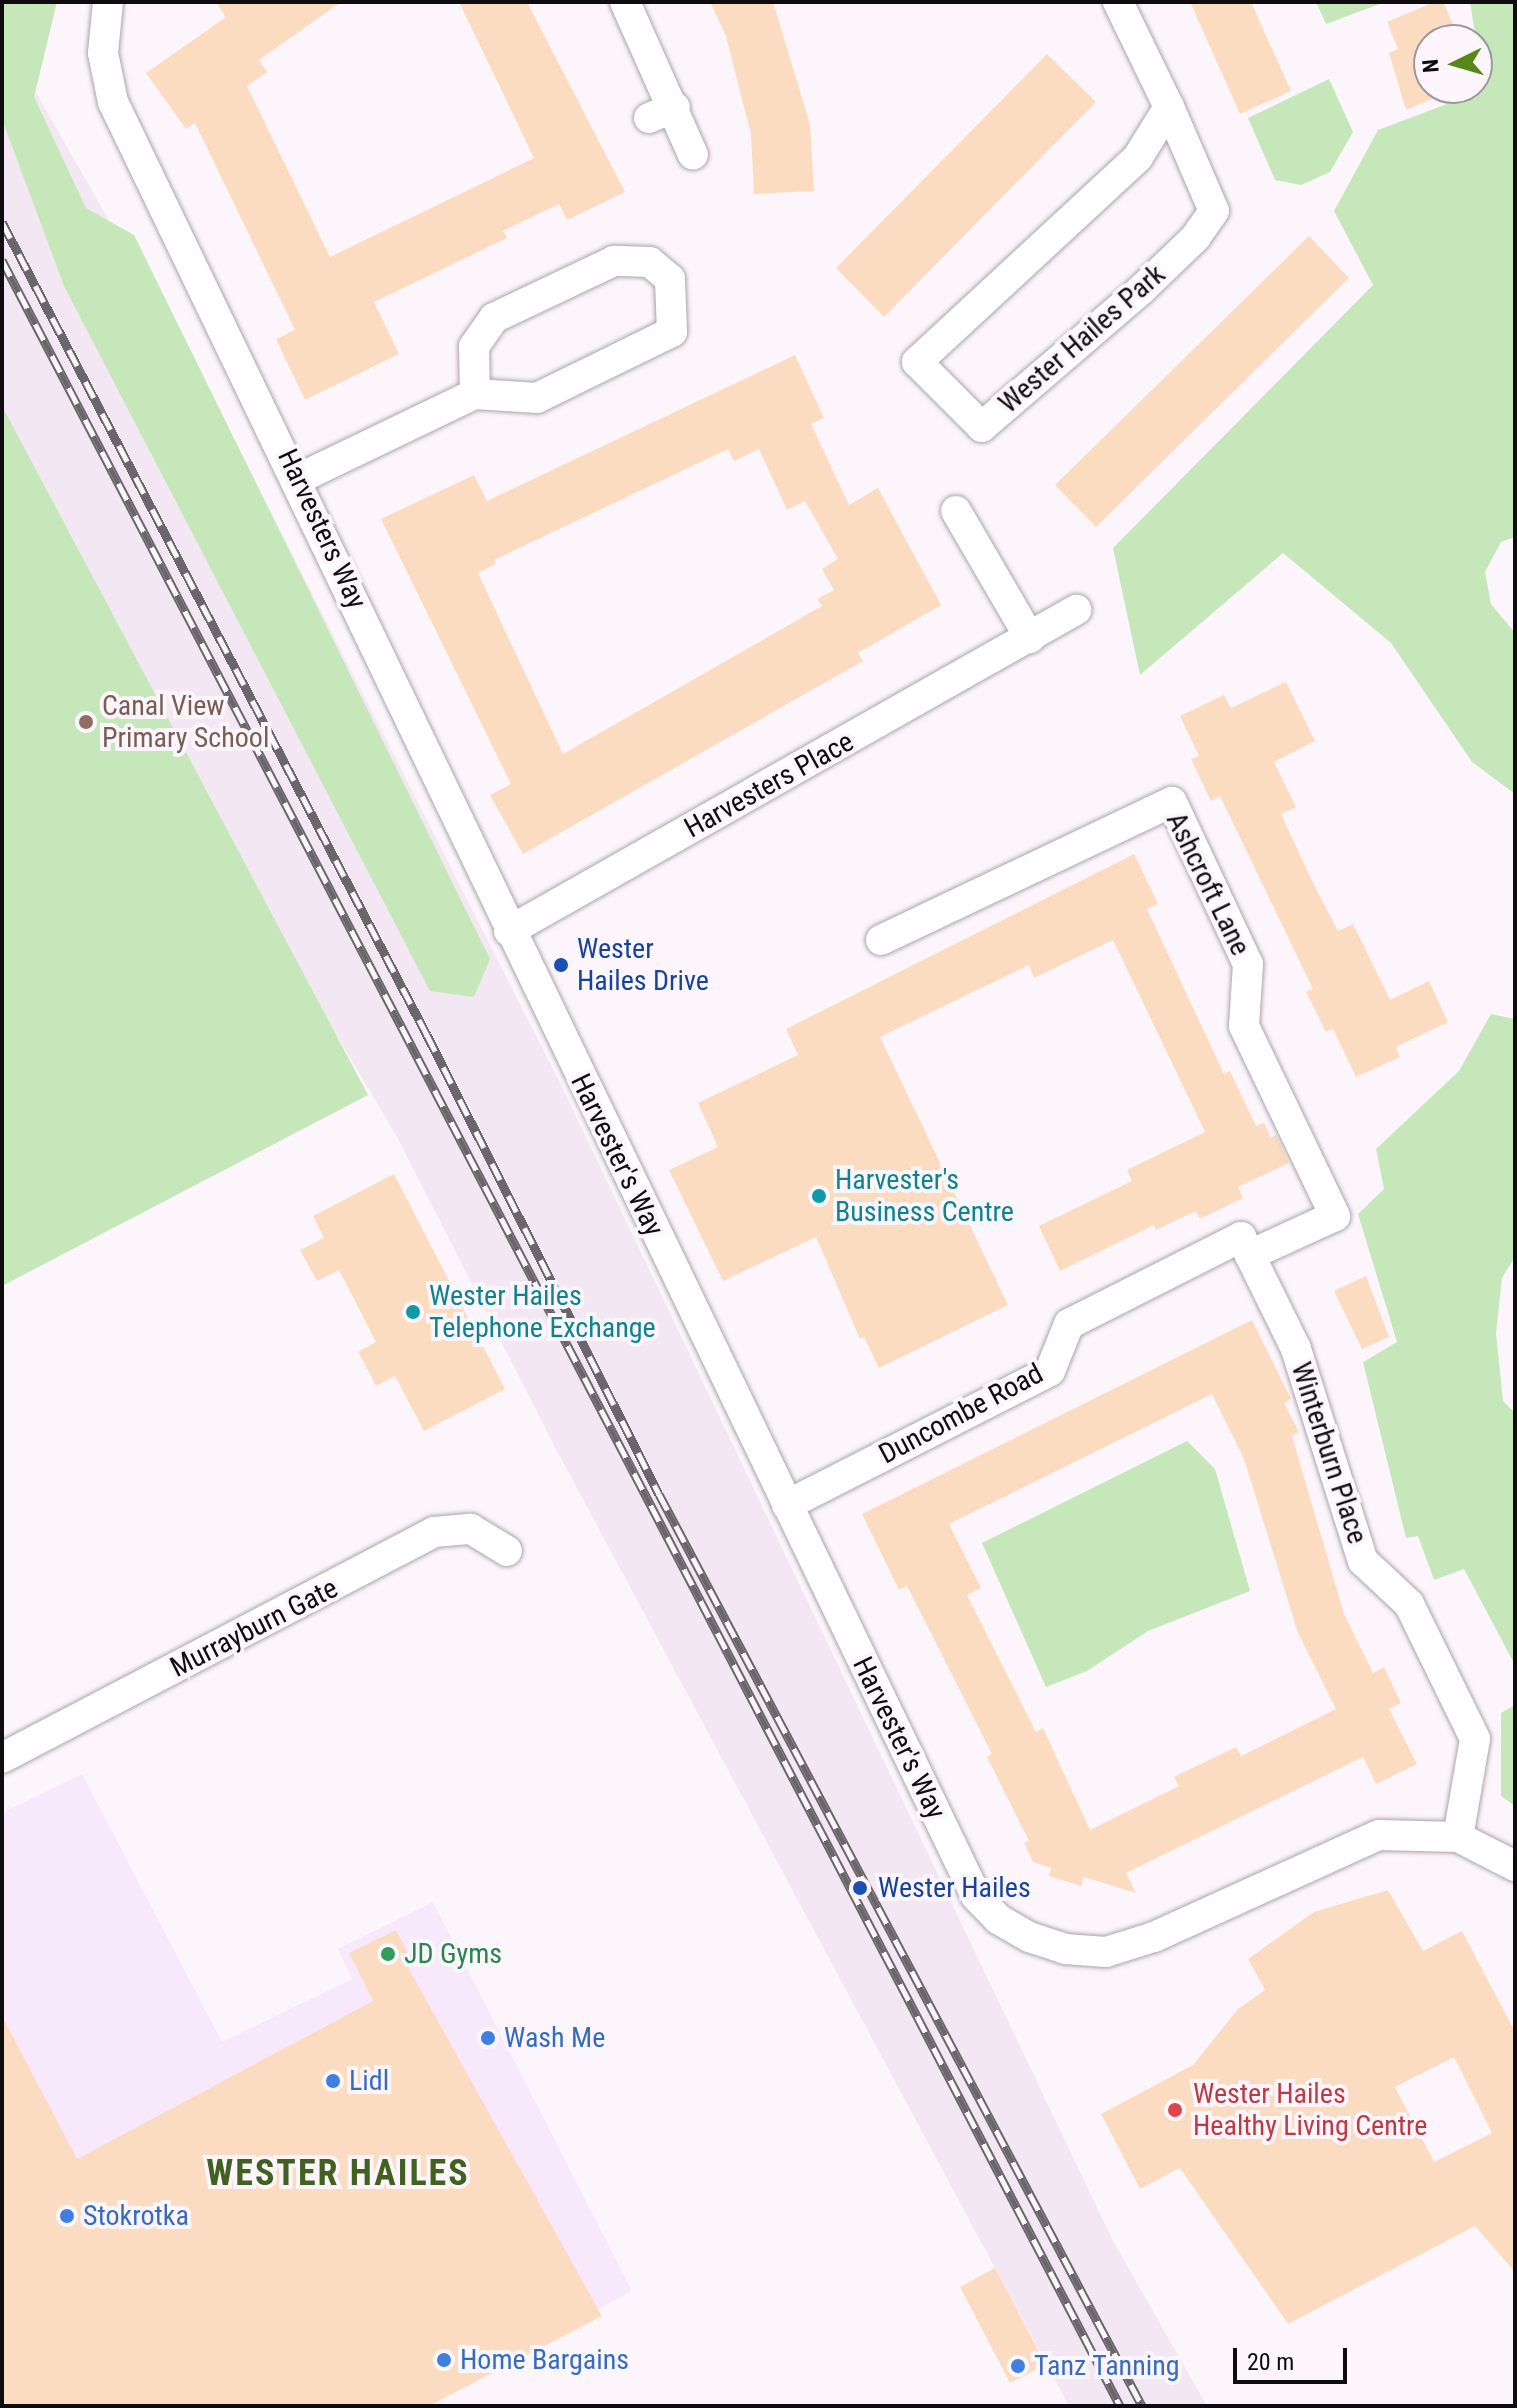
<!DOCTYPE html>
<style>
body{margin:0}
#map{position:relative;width:1517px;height:2408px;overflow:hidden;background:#fcf6fc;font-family:"Roboto Condensed",sans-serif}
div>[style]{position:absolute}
.commercial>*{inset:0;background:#f8e8fb}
.built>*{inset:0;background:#f2e7f2}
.green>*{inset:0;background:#c6e7ba}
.building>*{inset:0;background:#fbdcc0}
.roads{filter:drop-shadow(0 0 2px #aaa5aa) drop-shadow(0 0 2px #aaa5aa)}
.street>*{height:30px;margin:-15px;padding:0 15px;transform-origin:15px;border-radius:15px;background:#fff}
.rail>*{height:9px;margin-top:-4.5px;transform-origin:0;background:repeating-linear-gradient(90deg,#fcf6fc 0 18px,#6a666a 0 36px);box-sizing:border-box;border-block:2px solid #6a666a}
.dots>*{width:22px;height:22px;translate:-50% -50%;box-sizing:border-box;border:4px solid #fcf6fc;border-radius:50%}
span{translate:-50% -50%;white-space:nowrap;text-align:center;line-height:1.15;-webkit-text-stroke:8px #fcf6fc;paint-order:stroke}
.street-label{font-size:28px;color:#0e0c0e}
.education-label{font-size:28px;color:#785e54}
.left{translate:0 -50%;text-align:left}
.transit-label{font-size:28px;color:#164399}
.culture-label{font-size:28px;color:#0d838f}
.leisure-label{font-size:28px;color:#27864d}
.shop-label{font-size:28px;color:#366cbe}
.health-label{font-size:28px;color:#be3a42}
.district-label{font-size:36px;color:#426120;font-weight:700;letter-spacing:2px}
.frame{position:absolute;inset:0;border:4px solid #0e0c0e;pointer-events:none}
.north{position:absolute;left:1413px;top:24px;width:80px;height:80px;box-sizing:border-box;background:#fcf6fc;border:2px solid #9d989d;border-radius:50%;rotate:265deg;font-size:22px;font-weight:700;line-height:32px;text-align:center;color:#0e0c0e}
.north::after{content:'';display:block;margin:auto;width:28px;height:36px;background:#588719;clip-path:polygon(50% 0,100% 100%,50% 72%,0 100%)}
.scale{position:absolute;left:1233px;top:2348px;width:114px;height:36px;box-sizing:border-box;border:4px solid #0e0c0e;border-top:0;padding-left:10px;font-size:24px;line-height:28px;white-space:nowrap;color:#0e0c0e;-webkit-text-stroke:6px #fcf6fc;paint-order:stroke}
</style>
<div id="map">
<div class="commercial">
<i style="clip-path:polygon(82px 1774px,222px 2042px,352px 1979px,338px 1949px,433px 1902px,632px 2291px,430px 2401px,431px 2406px,2px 2406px,2px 1813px)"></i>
</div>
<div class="built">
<i style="clip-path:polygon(2px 33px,237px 445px,561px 1085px,1113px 2241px,1207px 2406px,1069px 2406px,555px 1447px,396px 1135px,327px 1019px,2px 1232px)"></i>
</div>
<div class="green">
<i style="clip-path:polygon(2px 2px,57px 2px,34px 97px,86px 208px,134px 235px,490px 959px,474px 997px,430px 991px,64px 286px,2px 119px)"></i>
<i style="clip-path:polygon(1316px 2px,1385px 2px,1326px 24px)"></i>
<i style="clip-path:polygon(1470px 2px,1515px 2px,1515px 537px,1501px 542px,1485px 572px,1491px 604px,1515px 633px,1515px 794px,1472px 762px,1391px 643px,1283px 553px,1140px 675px,1113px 548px,1373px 285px,1334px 211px,1378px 130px,1484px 90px)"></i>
<i style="clip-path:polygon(1329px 79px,1353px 132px,1330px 172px,1301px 185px,1275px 180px,1248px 118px)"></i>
<i style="clip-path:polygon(2px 406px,368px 1095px,2px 1286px)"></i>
<i style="clip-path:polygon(1491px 1014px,1515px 1019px,1515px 1257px,1502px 1278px,1496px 1333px,1503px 1401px,1515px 1413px,1515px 1665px,1464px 1569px,1434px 1580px,1418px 1536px,1406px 1538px,1363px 1362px,1397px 1342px,1358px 1214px,1384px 1189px,1376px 1149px,1459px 1071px)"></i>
<i style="clip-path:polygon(1187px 1441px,1215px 1469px,1250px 1591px,1148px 1631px,1087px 1671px,1046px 1687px,982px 1543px)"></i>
<i style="clip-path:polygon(1515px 1705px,1515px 1806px,1501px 1796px,1501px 1713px)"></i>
</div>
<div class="building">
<i style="clip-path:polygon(216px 2px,341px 2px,259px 60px,267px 72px,247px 86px,330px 257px,534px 158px,459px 2px,527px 2px,625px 192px,567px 220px,559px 204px,503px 231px,507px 238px,374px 302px,399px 354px,305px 400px,276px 339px,295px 330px,195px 123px,186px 129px,146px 73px,226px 17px)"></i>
<i style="clip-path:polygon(710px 2px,773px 2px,810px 124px,814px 191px,754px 194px,751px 135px,726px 36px)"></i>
<i style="clip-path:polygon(1190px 2px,1251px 2px,1291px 91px,1240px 114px)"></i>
<i style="clip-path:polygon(1434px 2px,1443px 2px,1454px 26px,1446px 29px,1450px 40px,1429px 40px,1429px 88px,1459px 88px,1406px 110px,1389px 53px,1398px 49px,1387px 22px)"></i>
<i style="clip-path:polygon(1047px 54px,1096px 102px,884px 317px,836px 268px)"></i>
<i style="clip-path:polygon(1309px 236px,1349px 278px,1096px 527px,1055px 485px)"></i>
<i style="clip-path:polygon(evenodd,795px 355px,824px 418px,811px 424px,849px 505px,878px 488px,941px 605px,858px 653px,863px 661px,523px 854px,490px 795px,511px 784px,381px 519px,474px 475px,487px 501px,795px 355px,728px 449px,734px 461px,759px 449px,787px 510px,805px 501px,838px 559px,822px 569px,834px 590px,817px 599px,822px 606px,563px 754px,478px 573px,496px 564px,494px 560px,728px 449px)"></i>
<i style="clip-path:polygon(1286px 682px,1315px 741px,1274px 762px,1296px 807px,1281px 814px,1314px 885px,1338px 931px,1353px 924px,1390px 1000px,1429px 981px,1448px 1022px,1396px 1047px,1400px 1057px,1356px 1077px,1333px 1029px,1326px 1032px,1306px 992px,1313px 989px,1220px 796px,1211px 801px,1191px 759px,1199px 756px,1180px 716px,1224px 695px,1231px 708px)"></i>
<i style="clip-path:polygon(1134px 854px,1158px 904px,1147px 909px,1224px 1074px,1230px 1071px,1256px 1126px,1264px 1123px,1271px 1138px,1276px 1135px,1289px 1163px,1238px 1187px,1243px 1198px,1200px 1219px,1196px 1211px,1156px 1230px,1154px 1225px,1060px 1271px,1039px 1226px,1132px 1181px,1127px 1170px,1205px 1132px,1113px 940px,1034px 978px,1029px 965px,880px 1037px,1008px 1305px,879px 1368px,864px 1337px,860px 1339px,816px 1237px,723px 1281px,669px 1170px,718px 1147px,698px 1103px,798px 1055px,786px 1029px)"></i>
<i style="clip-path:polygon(394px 1174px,505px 1389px,424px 1431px,395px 1376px,376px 1386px,358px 1352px,376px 1342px,339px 1270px,317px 1281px,300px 1250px,324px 1238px,313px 1216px)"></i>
<i style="clip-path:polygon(1366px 1276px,1389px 1337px,1362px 1349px,1334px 1291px)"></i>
<i style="clip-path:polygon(evenodd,1252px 1320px,1291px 1399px,1284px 1403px,1299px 1432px,1292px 1436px,1344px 1614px,1373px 1673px,1384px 1667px,1401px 1703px,1389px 1709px,1417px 1764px,1376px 1784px,1363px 1757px,1126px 1873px,1136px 1893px,1084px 1877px,1081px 1886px,1049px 1876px,1051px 1868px,1033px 1862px,1024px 1843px,1029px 1841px,987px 1757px,992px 1754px,907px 1586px,899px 1590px,862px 1514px,1252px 1320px,1212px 1394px,1244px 1459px,1298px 1633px,1336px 1709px,1241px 1756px,1236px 1747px,1174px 1777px,1179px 1786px,1090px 1830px,1043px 1728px,1036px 1732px,967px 1595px,981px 1588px,949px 1524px,1212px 1394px)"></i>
<i style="clip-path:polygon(evenodd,1388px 1890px,1423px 1951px,1462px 1931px,1515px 2032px,1515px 2272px,1475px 2226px,1288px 2324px,1180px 2168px,1140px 2189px,1101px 2114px,1193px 2065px,1238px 2009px,1265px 1990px,1248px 1959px,1314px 1912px,1388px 1890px,1454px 2057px,1492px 2133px,1434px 2162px,1395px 2087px,1454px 2057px)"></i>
<i style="clip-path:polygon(396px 1930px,411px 1959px,405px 1962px,602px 2316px,429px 2406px,2px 2406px,2px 2016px,77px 2159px,373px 2001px,349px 1953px)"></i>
<i style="clip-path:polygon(995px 2268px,1046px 2365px,1010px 2383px,960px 2287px)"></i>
</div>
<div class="roads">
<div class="street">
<i style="left:108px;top:2px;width:51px;rotate:95.6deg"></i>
<i style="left:103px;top:53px;width:50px;rotate:78.5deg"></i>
<i style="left:113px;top:102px;width:1991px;rotate:64.31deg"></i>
<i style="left:976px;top:1896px;width:32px;rotate:46deg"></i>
<i style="left:998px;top:1919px;width:36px;rotate:30deg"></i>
<i style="left:1029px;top:1937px;width:38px;rotate:18deg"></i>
<i style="left:1065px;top:1949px;width:41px;rotate:4.2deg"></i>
<i style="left:1106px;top:1952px;width:50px;rotate:-17.4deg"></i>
<i style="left:1154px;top:1937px;width:247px;rotate:-24.4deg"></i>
<i style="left:1379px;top:1835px;width:79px;rotate:1.5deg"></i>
<i style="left:1458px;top:1837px;width:64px;rotate:27deg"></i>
<i style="left:625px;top:2px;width:167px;rotate:66deg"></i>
<i style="left:1118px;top:2px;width:117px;rotate:64.1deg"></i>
<i style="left:1169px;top:107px;width:113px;rotate:66.6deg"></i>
<i style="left:1214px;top:211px;width:32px;rotate:125deg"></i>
<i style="left:1196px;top:237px;width:76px;rotate:136.1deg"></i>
<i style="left:1141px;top:290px;width:210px;rotate:139.3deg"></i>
<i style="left:982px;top:427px;width:92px;rotate:-135deg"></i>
<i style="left:917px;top:362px;width:301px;rotate:-42.8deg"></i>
<i style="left:1138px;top:157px;width:59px;rotate:-58.2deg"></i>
<i style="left:649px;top:118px;width:28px;rotate:-23deg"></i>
<i style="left:298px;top:479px;width:196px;rotate:-25.7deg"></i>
<i style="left:475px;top:394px;width:62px;rotate:3.7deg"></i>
<i style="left:537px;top:398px;width:150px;rotate:-26.1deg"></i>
<i style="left:672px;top:332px;width:53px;rotate:-92.2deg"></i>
<i style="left:670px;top:279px;width:26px;rotate:-140deg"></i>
<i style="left:650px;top:262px;width:36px;rotate:-178deg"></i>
<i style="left:614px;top:261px;width:133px;rotate:154.6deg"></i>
<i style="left:494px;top:318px;width:35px;rotate:125deg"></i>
<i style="left:474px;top:347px;width:47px;rotate:88.8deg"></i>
<i style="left:956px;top:511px;width:147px;rotate:59.8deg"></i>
<i style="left:509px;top:931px;width:652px;rotate:-29.52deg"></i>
<i style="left:881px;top:940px;width:322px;rotate:-25.4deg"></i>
<i style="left:1172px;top:802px;width:179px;rotate:64.9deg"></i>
<i style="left:1248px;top:964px;width:62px;rotate:93.7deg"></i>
<i style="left:1244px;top:1026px;width:211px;rotate:64.4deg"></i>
<i style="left:1335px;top:1216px;width:94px;rotate:155.4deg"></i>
<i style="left:787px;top:1505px;width:295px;rotate:-27deg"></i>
<i style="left:1050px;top:1371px;width:51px;rotate:-68deg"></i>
<i style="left:1069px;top:1324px;width:193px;rotate:-26.8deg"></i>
<i style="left:1241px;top:1237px;width:125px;rotate:63.8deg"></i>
<i style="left:1296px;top:1349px;width:222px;rotate:72.5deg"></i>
<i style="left:1363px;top:1561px;width:63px;rotate:43.1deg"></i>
<i style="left:1409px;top:1604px;width:150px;rotate:63.9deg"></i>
<i style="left:1475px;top:1739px;width:99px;rotate:99.8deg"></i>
<i style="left:2px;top:1758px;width:488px;rotate:-27.6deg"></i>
<i style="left:434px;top:1532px;width:37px;rotate:-5deg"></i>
<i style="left:471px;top:1529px;width:42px;rotate:31.4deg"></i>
</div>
</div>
<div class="rail">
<i style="left:2px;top:222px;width:917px;rotate:62.4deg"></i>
<i style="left:427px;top:1035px;width:514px;rotate:63.19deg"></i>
<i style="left:659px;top:1494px;width:1032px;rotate:62.09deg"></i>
<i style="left:2px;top:260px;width:2420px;rotate:62.48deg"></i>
</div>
<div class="dots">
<i style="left:86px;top:722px;background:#8d6e63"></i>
<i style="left:561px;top:965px;background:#1a4fb4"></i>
<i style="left:819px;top:1196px;background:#0f9aa8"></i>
<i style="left:413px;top:1312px;background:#0f9aa8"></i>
<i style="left:860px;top:1888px;background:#1a4fb4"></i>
<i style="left:388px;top:1954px;background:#2e9e5b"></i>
<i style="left:488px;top:2038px;background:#3f7fe0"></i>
<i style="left:333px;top:2081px;background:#3f7fe0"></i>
<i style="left:1175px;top:2110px;background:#e0444e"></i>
<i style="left:67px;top:2216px;background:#3f7fe0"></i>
<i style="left:444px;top:2360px;background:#3f7fe0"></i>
<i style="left:1018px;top:2366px;background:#3f7fe0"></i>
</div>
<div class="street-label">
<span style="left:1082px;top:339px;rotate:-41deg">Wester Hailes Park</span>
<span style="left:322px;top:529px;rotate:65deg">Harvesters Way</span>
<span style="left:769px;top:785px;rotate:-29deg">Harvesters Place</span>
<span style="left:1208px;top:884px;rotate:64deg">Ashcroft Lane</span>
<span style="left:617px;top:1155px;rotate:64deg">Harvester's Way</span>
<span style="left:961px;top:1414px;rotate:-28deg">Duncombe Road</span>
<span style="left:1329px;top:1453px;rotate:72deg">Winterburn Place</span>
<span style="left:254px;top:1628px;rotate:-27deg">Murrayburn Gate</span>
<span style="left:899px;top:1738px;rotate:64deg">Harvester's Way</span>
</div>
<div class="education-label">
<span class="left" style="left:102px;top:722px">Canal View<br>Primary School</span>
</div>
<div class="transit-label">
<span class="left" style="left:577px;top:965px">Wester<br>Hailes Drive</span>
<span class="left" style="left:878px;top:1888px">Wester Hailes</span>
</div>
<div class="culture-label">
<span class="left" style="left:835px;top:1196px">Harvester's<br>Business Centre</span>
<span class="left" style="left:429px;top:1312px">Wester Hailes<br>Telephone Exchange</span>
</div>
<div class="leisure-label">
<span class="left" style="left:404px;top:1954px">JD Gyms</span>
</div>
<div class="shop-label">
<span class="left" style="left:504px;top:2038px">Wash Me</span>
<span class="left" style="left:349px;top:2081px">Lidl</span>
<span class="left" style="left:83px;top:2216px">Stokrotka</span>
<span class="left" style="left:460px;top:2360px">Home Bargains</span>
<span class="left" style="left:1034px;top:2366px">Tanz Tanning</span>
</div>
<div class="health-label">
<span class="left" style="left:1193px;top:2110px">Wester Hailes<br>Healthy Living Centre</span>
</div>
<div class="district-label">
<span style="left:338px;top:2174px">WESTER HAILES</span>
</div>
<div class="frame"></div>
<div class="north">N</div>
<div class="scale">20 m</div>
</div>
